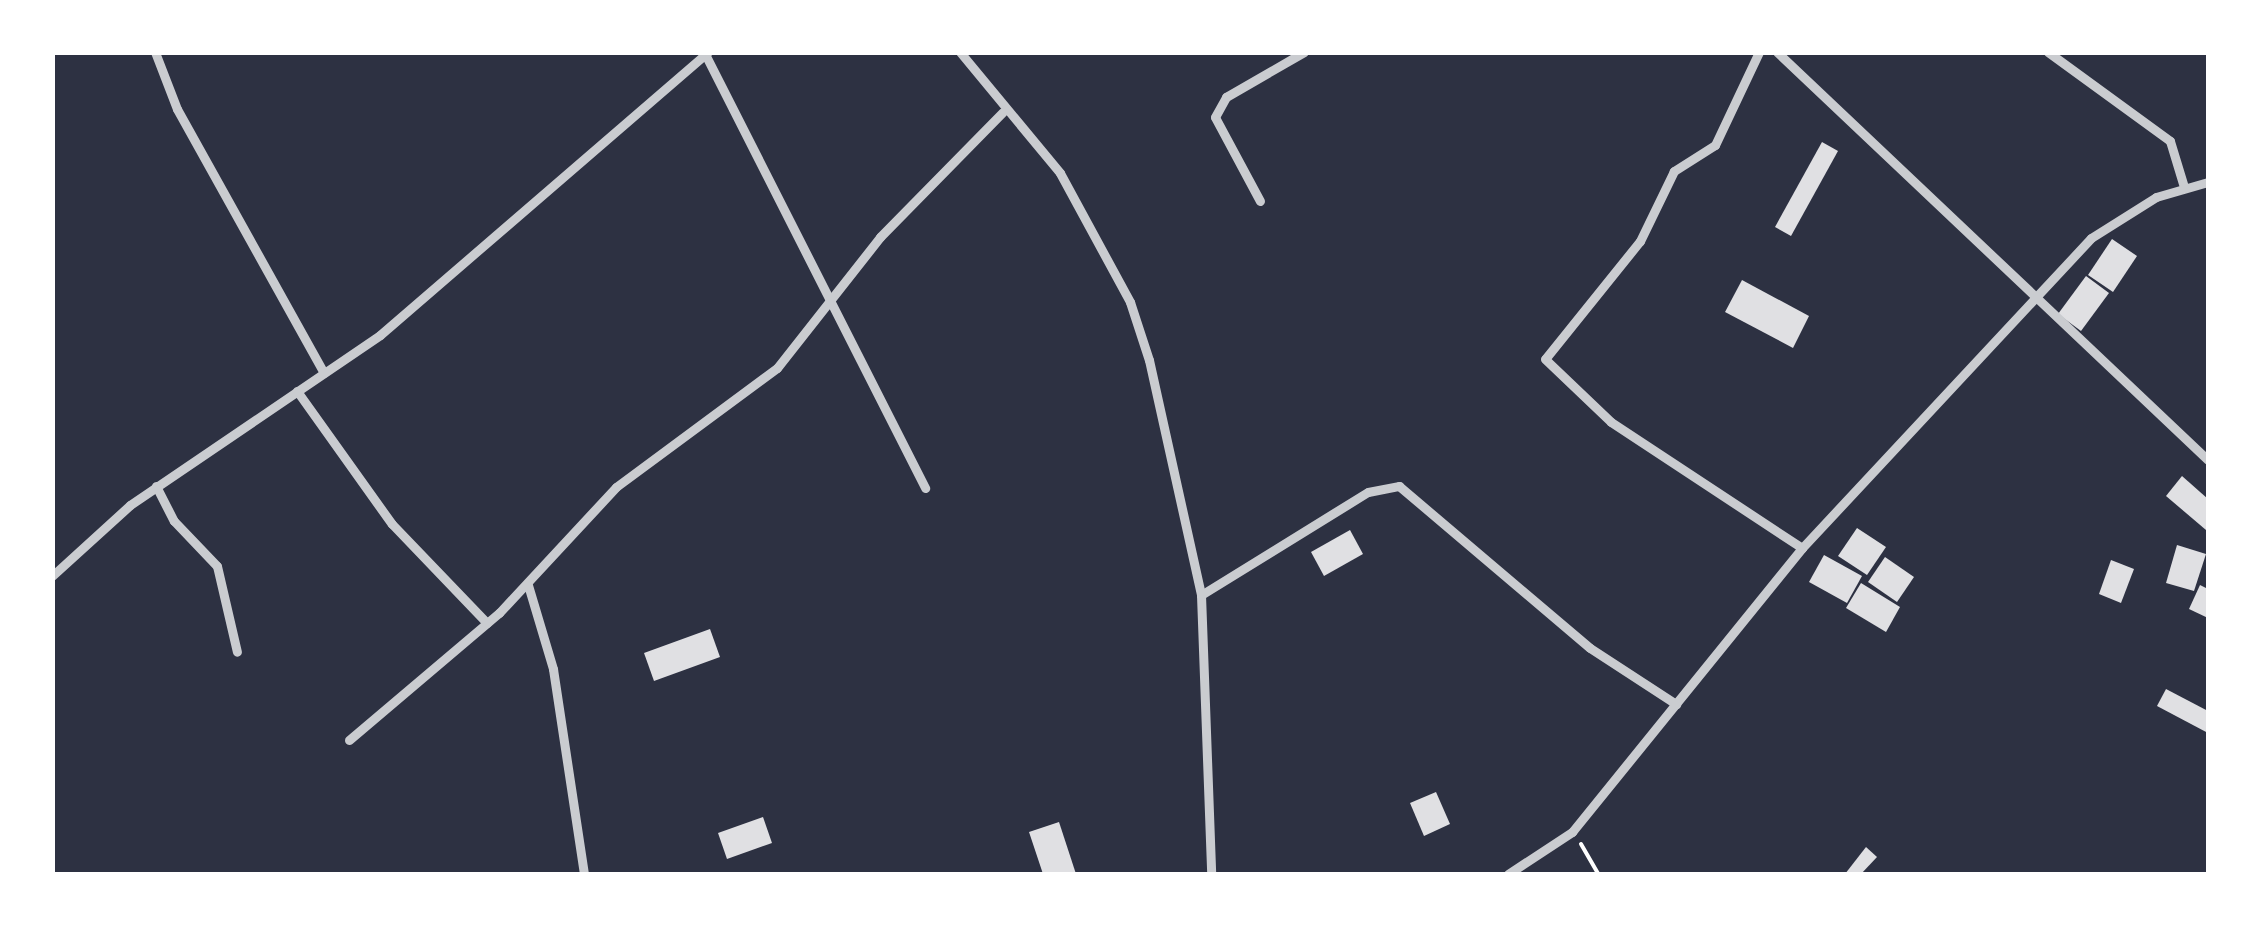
<!DOCTYPE html>
<style>
body{margin:0}
#map{position:relative;width:2261px;height:927px;overflow:hidden;background:#2d3142;font-family:"IBM Plex Sans",sans-serif}
div>[style]{position:absolute}
.building>*{inset:0;background:#e0e0e3}
.path>*{height:4px;margin:-2px;padding:0 2px;transform-origin:2px;border-radius:2px;background:#fff}
.minor>*{height:9px;margin:-4.5px;padding:0 4.5px;transform-origin:4.5px;border-radius:4.5px;background:#caccd0}
span{translate:-50% -50%;white-space:nowrap;text-align:center;line-height:1.15;-webkit-text-stroke:10px #fff;paint-order:stroke}
.frame{position:absolute;inset:0;border:55px solid #fff;pointer-events:none}
</style>
<div id="map">
<div class="building">
<i style="clip-path:polygon(1822px 142px,1838px 151px,1791px 236px,1775px 227px)"></i>
<i style="clip-path:polygon(2112px 239px,2137px 256px,2113px 292px,2088px 275px)"></i>
<i style="clip-path:polygon(2086px 276px,2109px 293px,2081px 331px,2058px 314px)"></i>
<i style="clip-path:polygon(1742px 280px,1809px 316px,1793px 348px,1725px 312px)"></i>
<i style="clip-path:polygon(2182px 476px,2208px 499px,2206px 530px,2166px 496px)"></i>
<i style="clip-path:polygon(1857px 528px,1886px 547px,1867px 575px,1838px 556px)"></i>
<i style="clip-path:polygon(1350px 530px,1363px 554px,1324px 576px,1311px 552px)"></i>
<i style="clip-path:polygon(2177px 545px,2206px 554px,2194px 591px,2166px 583px)"></i>
<i style="clip-path:polygon(1824px 555px,1862px 576px,1847px 603px,1809px 582px)"></i>
<i style="clip-path:polygon(1885px 557px,1914px 577px,1897px 602px,1868px 582px)"></i>
<i style="clip-path:polygon(2111px 560px,2134px 569px,2121px 603px,2099px 594px)"></i>
<i style="clip-path:polygon(1861px 583px,1900px 607px,1886px 632px,1846px 608px)"></i>
<i style="clip-path:polygon(2200px 585px,2208px 589px,2208px 618px,2189px 609px)"></i>
<i style="clip-path:polygon(710px 629px,720px 657px,654px 681px,644px 653px)"></i>
<i style="clip-path:polygon(2166px 689px,2208px 711px,2208px 733px,2157px 706px)"></i>
<i style="clip-path:polygon(1436px 792px,1450px 824px,1424px 836px,1410px 803px)"></i>
<i style="clip-path:polygon(763px 817px,772px 843px,727px 859px,718px 833px)"></i>
<i style="clip-path:polygon(1059px 822px,1076px 874px,1043px 874px,1029px 832px)"></i>
<i style="clip-path:polygon(1866px 847px,1877px 857px,1861px 874px,1845px 874px)"></i>
</div>
<div class="path">
<i style="left:1581px;top:844px;width:34px;rotate:60deg"></i>
</div>
<div class="minor">
<i style="left:155px;top:52px;width:61px;rotate:68.9deg"></i>
<i style="left:177px;top:109px;width:302px;rotate:60.9deg"></i>
<i style="left:704px;top:52px;width:489px;rotate:63.1deg"></i>
<i style="left:960px;top:52px;width:157px;rotate:50.4deg"></i>
<i style="left:1060px;top:173px;width:147px;rotate:61.5deg"></i>
<i style="left:1130px;top:302px;width:61px;rotate:71.9deg"></i>
<i style="left:1149px;top:360px;width:241px;rotate:77.5deg"></i>
<i style="left:1201px;top:595px;width:279px;rotate:87.9deg"></i>
<i style="left:1759px;top:52px;width:103px;rotate:115.3deg"></i>
<i style="left:1715px;top:145px;width:49px;rotate:147.6deg"></i>
<i style="left:1674px;top:171px;width:78px;rotate:115.9deg"></i>
<i style="left:1640px;top:241px;width:151px;rotate:128.8deg"></i>
<i style="left:1545px;top:359px;width:91px;rotate:43.7deg"></i>
<i style="left:1611px;top:422px;width:229px;rotate:33.4deg"></i>
<i style="left:1777px;top:52px;width:593px;rotate:43.43deg"></i>
<i style="left:2048px;top:52px;width:151px;rotate:36.1deg"></i>
<i style="left:2170px;top:141px;width:48px;rotate:73.1deg"></i>
<i style="left:1260px;top:201px;width:95px;rotate:-118.2deg"></i>
<i style="left:1215px;top:117px;width:23px;rotate:-61deg"></i>
<i style="left:1226px;top:97px;width:90px;rotate:-30deg"></i>
<i style="left:297px;top:391px;width:163px;rotate:54.5deg"></i>
<i style="left:392px;top:524px;width:137px;rotate:46.2deg"></i>
<i style="left:156px;top:486px;width:39px;rotate:63deg"></i>
<i style="left:174px;top:521px;width:62px;rotate:46.3deg"></i>
<i style="left:217px;top:566px;width:88px;rotate:76.9deg"></i>
<i style="left:52px;top:576px;width:105px;rotate:-42.3deg"></i>
<i style="left:130px;top:505px;width:302px;rotate:-34.2deg"></i>
<i style="left:380px;top:335px;width:433px;rotate:-40.8deg"></i>
<i style="left:528px;top:585px;width:88px;rotate:73.4deg"></i>
<i style="left:553px;top:669px;width:207px;rotate:81.4deg"></i>
<i style="left:1201px;top:595px;width:196px;rotate:-31.7deg"></i>
<i style="left:1368px;top:492px;width:32px;rotate:-11deg"></i>
<i style="left:1399px;top:486px;width:250px;rotate:40.3deg"></i>
<i style="left:1590px;top:648px;width:103px;rotate:33.1deg"></i>
<i style="left:349px;top:740px;width:197px;rotate:-40.3deg"></i>
<i style="left:499px;top:613px;width:172px;rotate:-47.1deg"></i>
<i style="left:616px;top:487px;width:200px;rotate:-36.5deg"></i>
<i style="left:777px;top:368px;width:167px;rotate:-51.8deg"></i>
<i style="left:880px;top:237px;width:175px;rotate:-45.5deg"></i>
<i style="left:1508px;top:874px;width:77px;rotate:-33.3deg"></i>
<i style="left:1572px;top:832px;width:365px;rotate:-51deg"></i>
<i style="left:1802px;top:548px;width:424px;rotate:-47deg"></i>
<i style="left:2091px;top:238px;width:77px;rotate:-32.2deg"></i>
<i style="left:2156px;top:197px;width:54px;rotate:-16.1deg"></i>
</div>
<div class="frame"></div>
</div>
